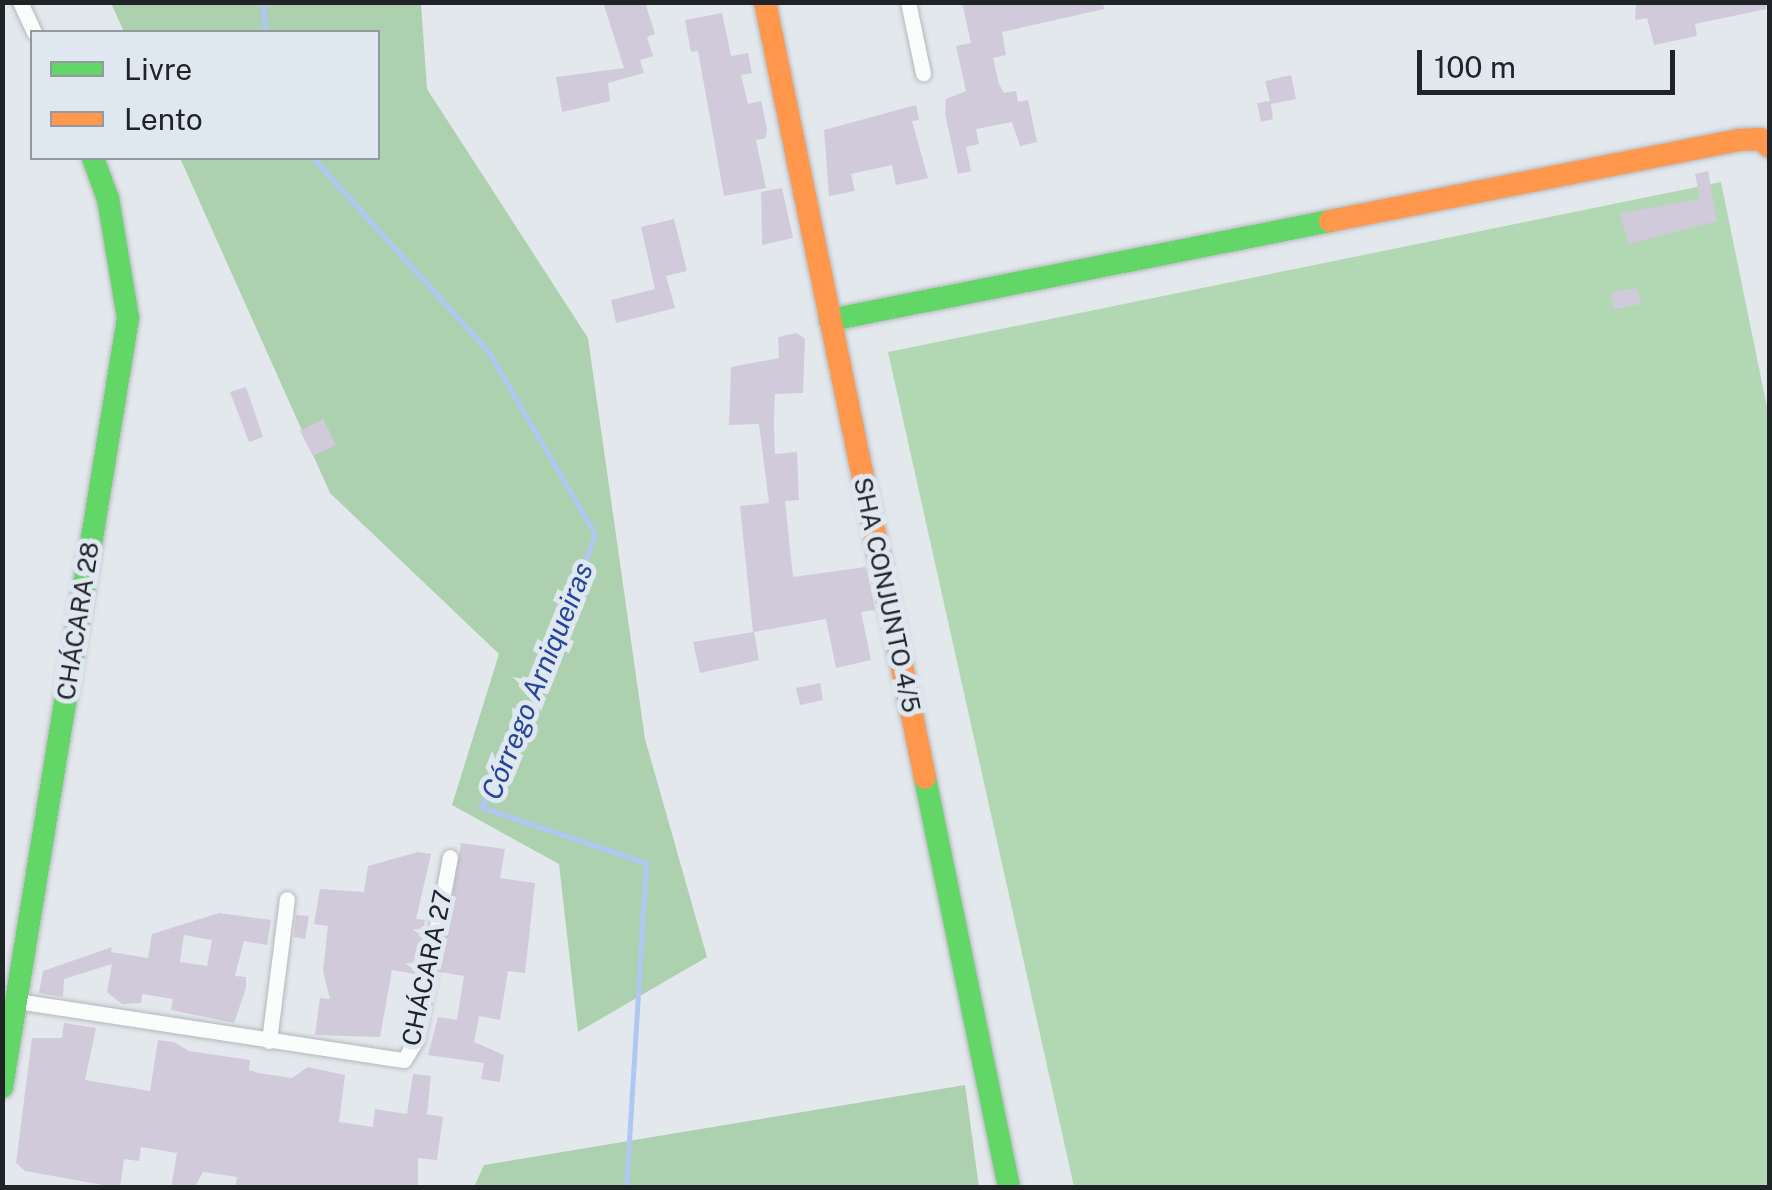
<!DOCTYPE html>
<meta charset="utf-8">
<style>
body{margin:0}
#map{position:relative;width:1772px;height:1190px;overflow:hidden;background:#e3e8ed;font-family:"Public Sans",sans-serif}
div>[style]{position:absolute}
.green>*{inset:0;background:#b2d7b3}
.forest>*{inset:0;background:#add1ae}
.stream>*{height:5px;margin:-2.5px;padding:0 2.5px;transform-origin:2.5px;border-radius:2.5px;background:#b1c7f3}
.building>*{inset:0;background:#d1cada}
.roads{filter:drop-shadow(0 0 2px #b3b7bb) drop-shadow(0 0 2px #b3b7bb)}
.street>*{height:15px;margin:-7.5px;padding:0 7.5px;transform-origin:7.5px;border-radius:7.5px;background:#fbfcfc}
.fast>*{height:22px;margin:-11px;padding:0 11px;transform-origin:11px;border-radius:11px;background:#63d668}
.slow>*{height:22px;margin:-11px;padding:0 11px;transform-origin:11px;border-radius:11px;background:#ff974d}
span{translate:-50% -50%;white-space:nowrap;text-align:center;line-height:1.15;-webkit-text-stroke:10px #dfe7f1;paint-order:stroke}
.street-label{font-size:25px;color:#212427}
.water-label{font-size:28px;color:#24459b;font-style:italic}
.frame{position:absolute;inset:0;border:5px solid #212427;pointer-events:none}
.legend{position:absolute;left:30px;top:30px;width:350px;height:130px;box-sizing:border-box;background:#dfe7f1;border:2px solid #9399a0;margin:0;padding:12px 18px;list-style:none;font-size:30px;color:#212427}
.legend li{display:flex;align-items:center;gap:20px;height:50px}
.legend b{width:50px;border:2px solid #9399a0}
.scale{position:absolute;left:1417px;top:50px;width:258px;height:45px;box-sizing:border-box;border:5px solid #212427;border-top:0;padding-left:12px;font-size:30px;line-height:35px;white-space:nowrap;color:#212427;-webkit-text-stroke:8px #dfe7f1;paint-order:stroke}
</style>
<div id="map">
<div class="green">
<i style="clip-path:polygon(1721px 182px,1770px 422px,1769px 1187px,1074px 1187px,888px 352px)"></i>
</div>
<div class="forest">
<i style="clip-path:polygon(111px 3px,421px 3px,427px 89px,588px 338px,645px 739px,707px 957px,578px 1032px,559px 864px,452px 805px,499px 654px,330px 493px,180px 158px,378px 158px,378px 32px,124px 32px)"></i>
<i style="clip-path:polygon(965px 1085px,979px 1187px,474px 1187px,484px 1165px)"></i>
</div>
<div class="stream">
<i style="left:263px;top:2px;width:30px;rotate:86deg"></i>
<i style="left:313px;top:158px;width:261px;rotate:47.8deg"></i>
<i style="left:488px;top:351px;width:212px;rotate:59.7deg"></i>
<i style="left:595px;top:534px;width:213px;rotate:110.3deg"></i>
<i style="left:521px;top:734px;width:83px;rotate:118.7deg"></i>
<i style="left:481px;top:807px;width:174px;rotate:18.7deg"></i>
<i style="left:646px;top:863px;width:326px;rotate:93.5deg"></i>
</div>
<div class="building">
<i style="clip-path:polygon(603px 2px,645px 2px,655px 34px,647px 37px,653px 56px,640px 60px,644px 73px,608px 83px,610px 101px,562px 112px,556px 77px,624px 68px)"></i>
<i style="clip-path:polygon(962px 2px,1103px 2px,1104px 9px,1002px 32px,1006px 55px,993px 58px,999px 84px,1004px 93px,1016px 91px,1018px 102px,1028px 100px,1037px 142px,1020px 146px,1012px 122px,976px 129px,979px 144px,966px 147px,971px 171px,958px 174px,945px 113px,946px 99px,966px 91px,956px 46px,971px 43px)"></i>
<i style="clip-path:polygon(1636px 2px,1766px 2px,1766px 9px,1695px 24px,1697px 36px,1654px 45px,1647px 18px,1635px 20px)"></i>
<i style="clip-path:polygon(722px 13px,731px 56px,748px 53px,752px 73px,741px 75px,748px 104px,761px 101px,767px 128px,766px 138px,756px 140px,766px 188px,724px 196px,698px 51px,691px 52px,685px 20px)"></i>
<i style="clip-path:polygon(1291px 75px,1296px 99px,1271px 104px,1273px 119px,1261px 122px,1257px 103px,1270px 101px,1265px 81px)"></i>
<i style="clip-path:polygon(916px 105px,919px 120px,912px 121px,928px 178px,896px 185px,892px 165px,851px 174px,855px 191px,829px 196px,824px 130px)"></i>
<i style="clip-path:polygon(1708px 171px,1717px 221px,1628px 244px,1620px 213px,1700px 199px,1695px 174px)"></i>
<i style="clip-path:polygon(782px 188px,793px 238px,762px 245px,761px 192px)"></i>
<i style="clip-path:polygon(674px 219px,687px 271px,666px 276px,675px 308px,616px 323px,611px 300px,655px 289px,641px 227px)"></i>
<i style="clip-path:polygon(1637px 288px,1641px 304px,1614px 309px,1611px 292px)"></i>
<i style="clip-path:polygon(797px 333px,805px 339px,803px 393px,775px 394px,774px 423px,775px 454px,797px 452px,799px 500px,785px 501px,793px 577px,866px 567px,875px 610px,861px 612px,871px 660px,836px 668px,826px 619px,754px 632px,759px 660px,700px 673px,693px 642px,753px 632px,740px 506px,769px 503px,759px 424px,729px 425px,731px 367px,779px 358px,778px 337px)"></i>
<i style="clip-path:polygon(246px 387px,263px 437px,249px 442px,230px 392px)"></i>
<i style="clip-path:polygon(323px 419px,336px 445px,313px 456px,300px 431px)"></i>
<i style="clip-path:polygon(820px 683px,823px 700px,800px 705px,796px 688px)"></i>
<i style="clip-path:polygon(461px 843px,505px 849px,500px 878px,535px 883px,525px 973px,508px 971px,500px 1020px,479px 1016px,474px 1042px,504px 1055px,500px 1082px,481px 1079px,484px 1063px,428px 1055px,438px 1017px,457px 1020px,464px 976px,440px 972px)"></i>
<i style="clip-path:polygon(418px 852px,431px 854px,416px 919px,425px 920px,417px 969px,415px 974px,392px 970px,380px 1037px,315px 1035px,320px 998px,330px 999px,323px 971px,328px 926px,314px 924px,320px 889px,364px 892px,368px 866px)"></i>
<i style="clip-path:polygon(evenodd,219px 913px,271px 920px,267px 945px,244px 941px,235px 976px,246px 977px,246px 988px,234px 1023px,171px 1010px,173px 999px,142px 994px,141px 1003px,122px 1004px,107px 992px,112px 964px,64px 979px,63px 997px,39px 993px,43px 971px,112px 947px,111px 952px,148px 958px,152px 934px,219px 913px,184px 935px,212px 940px,207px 966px,180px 962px,184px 935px)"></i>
<i style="clip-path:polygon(296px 915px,309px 916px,305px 939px,294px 937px)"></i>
<i style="clip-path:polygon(64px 1023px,96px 1028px,85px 1080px,150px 1091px,158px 1040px,174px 1042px,189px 1051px,250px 1060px,249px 1070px,259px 1073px,292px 1078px,308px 1067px,345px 1075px,339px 1122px,373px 1127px,375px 1109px,407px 1114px,413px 1074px,431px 1076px,427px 1114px,443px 1117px,437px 1160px,418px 1158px,418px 1188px,235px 1188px,237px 1177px,203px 1172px,194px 1188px,171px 1188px,177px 1153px,141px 1147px,139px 1161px,124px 1159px,120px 1188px,25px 1171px,16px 1163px,32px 1038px,62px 1038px)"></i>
</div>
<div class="roads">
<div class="street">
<i style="left:20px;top:2px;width:33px;rotate:65deg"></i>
<i style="left:908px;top:2px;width:73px;rotate:78.1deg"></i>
<i style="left:17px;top:1001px;width:391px;rotate:8.7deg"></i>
<i style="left:404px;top:1060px;width:23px;rotate:-59deg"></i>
<i style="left:416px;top:1040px;width:186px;rotate:-79.5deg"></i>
<i style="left:269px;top:1041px;width:143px;rotate:-82.8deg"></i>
</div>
<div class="fast">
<i style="left:830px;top:320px;width:510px;rotate:-11.2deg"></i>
<i style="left:925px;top:778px;width:419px;rotate:78.4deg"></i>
<i style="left:2px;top:1087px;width:779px;rotate:-80.69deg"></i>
<i style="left:128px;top:318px;width:121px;rotate:-99.5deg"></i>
<i style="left:108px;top:199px;width:44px;rotate:-110.1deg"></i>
</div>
<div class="slow">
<i style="left:765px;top:2px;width:792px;rotate:78.35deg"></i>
<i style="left:1330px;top:221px;width:418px;rotate:-11.2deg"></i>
<i style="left:1740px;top:140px;width:20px;rotate:-3deg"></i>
<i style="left:1760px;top:139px;width:13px;rotate:39deg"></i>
</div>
</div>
<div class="street-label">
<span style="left:887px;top:595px;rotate:78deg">SHA CONJUNTO 4/5</span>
<span style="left:78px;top:621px;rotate:-81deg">CHÁCARA 28</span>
<span style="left:427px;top:968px;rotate:-78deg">CHÁCARA 27</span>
</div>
<div class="water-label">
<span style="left:537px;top:681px;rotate:-68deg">Córrego Arniqueiras</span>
</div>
<div class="frame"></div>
<ul class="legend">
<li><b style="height:12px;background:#63d668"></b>Livre</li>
<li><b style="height:12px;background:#ff974d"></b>Lento</li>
</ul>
<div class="scale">100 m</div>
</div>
